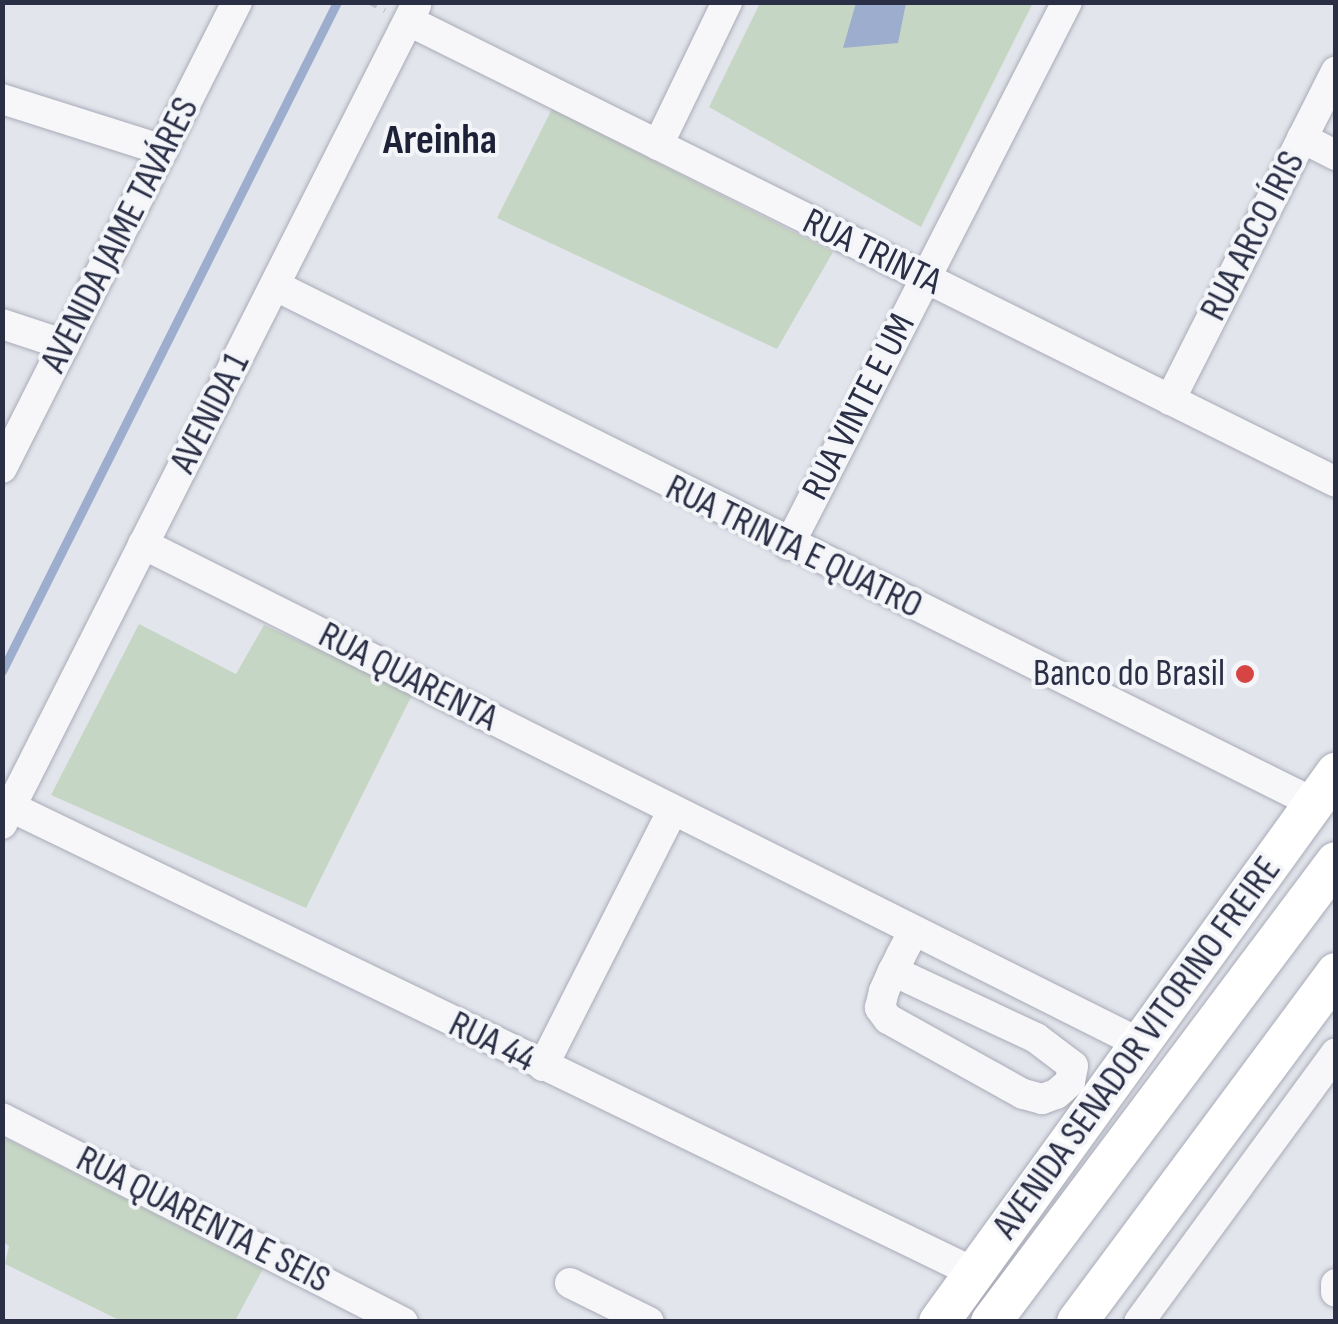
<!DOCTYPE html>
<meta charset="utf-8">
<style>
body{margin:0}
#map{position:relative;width:1338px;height:1324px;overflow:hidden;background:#e3e5ec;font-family:"Sofia Sans Condensed",sans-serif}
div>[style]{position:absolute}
.green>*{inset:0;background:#c6d6c4}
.water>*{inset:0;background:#9dadce}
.stream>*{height:9px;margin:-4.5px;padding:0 4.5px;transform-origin:4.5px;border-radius:4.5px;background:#9dadce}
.path>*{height:5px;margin-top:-2.5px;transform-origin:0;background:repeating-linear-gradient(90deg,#c2c3cb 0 8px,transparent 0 16px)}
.roads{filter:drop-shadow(0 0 2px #a8abb7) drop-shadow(0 0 2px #a8abb7)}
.minor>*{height:30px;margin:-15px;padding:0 15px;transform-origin:15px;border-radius:15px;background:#f7f7fa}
.major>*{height:40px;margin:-20px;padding:0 20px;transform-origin:20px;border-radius:20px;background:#fff}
.dots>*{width:28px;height:28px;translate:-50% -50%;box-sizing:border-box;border:5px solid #f4f5f9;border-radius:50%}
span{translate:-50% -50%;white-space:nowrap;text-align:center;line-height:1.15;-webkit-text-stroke:8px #f4f5f9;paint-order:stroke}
.street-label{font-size:38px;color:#2a2f46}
.poi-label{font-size:38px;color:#2a2f46}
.right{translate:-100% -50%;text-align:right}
.quarter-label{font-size:42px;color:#1c2137;font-weight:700}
.frame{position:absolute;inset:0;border:5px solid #2a2f46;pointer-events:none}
</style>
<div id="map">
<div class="green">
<i style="clip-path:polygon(760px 3px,1033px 3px,921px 227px,709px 107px)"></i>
<i style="clip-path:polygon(552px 109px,833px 252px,777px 349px,497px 218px)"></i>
<i style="clip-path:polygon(139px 624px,236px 674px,264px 625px,413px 693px,306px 908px,51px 795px)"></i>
<i style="clip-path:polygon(3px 1137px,263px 1269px,235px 1321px,121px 1321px,5px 1264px,9px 1246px,3px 1242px)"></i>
</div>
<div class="water">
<i style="clip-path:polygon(856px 3px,906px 3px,898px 43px,843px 48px)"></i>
</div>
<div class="stream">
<i style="left:2px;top:671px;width:748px;rotate:-63.4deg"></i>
</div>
<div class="path">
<i style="left:370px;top:2px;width:17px;rotate:28deg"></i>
</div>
<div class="roads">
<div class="minor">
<i style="left:409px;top:21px;width:1035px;rotate:26.44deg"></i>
<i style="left:2px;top:99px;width:169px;rotate:17.6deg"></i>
<i style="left:1302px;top:138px;width:38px;rotate:27deg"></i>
<i style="left:658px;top:145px;width:159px;rotate:-64.2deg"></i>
<i style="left:276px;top:286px;width:1160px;rotate:26.48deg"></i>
<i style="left:2px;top:324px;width:66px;rotate:18.4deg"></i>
<i style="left:1170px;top:400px;width:368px;rotate:-63.2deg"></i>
<i style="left:2px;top:468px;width:522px;rotate:-63.24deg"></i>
<i style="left:143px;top:544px;width:1114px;rotate:26.61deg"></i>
<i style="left:789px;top:545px;width:610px;rotate:-62.89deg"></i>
<i style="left:11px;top:807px;width:1071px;rotate:25.8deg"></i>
<i style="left:2px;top:824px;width:918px;rotate:-63.18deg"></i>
<i style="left:893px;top:971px;width:158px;rotate:25.1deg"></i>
<i style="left:1036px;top:1038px;width:46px;rotate:37.1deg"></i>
<i style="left:1073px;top:1066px;width:16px;rotate:101deg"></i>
<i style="left:1070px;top:1082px;width:18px;rotate:139deg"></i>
<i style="left:1056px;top:1094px;width:15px;rotate:160deg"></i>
<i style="left:1042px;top:1099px;width:20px;rotate:-165deg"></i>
<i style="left:1023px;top:1094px;width:154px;rotate:-150.9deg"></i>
<i style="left:888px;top:1019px;width:14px;rotate:-126deg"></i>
<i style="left:880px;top:1008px;width:17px;rotate:-77deg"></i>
<i style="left:884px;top:991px;width:22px;rotate:-66deg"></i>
<i style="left:893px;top:971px;width:18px;rotate:-63deg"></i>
<i style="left:901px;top:955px;width:27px;rotate:-62deg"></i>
<i style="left:543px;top:1066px;width:287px;rotate:-63.1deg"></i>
<i style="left:2px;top:1118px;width:450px;rotate:27deg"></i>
<i style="left:570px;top:1283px;width:88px;rotate:26.3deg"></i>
<i style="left:1336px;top:1284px;width:8px;rotate:90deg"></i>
<i style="left:1139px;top:1322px;width:333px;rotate:-53.8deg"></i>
</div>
<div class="major">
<i style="left:939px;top:1322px;width:678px;rotate:-54.13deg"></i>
<i style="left:991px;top:1322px;width:575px;rotate:-53.13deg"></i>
<i style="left:1077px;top:1322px;width:435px;rotate:-53.4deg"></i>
</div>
</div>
<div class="dots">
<i style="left:1245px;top:674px;background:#d64543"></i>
</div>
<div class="street-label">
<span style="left:120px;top:235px;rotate:-63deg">AVENIDA JAIME TAVÁRES</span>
<span style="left:1253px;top:236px;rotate:-63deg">RUA ARCO ÍRIS</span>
<span style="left:872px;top:252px;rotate:26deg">RUA TRINTA</span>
<span style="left:859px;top:407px;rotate:-63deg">RUA VINTE E UM</span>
<span style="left:210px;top:413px;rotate:-63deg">AVENIDA 1</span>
<span style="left:794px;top:547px;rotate:26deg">RUA TRINTA E QUATRO</span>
<span style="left:408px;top:677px;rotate:27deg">RUA QUARENTA</span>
<span style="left:492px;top:1042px;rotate:26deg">RUA 44</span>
<span style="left:1137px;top:1048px;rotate:-54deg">AVENIDA SENADOR VITORINO FREIRE</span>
<span style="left:203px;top:1220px;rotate:27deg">RUA QUARENTA E SEIS</span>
</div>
<div class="poi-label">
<span class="right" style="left:1225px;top:674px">Banco do Brasil</span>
</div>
<div class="quarter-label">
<span style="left:440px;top:141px">Areinha</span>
</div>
<div class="frame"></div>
</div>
